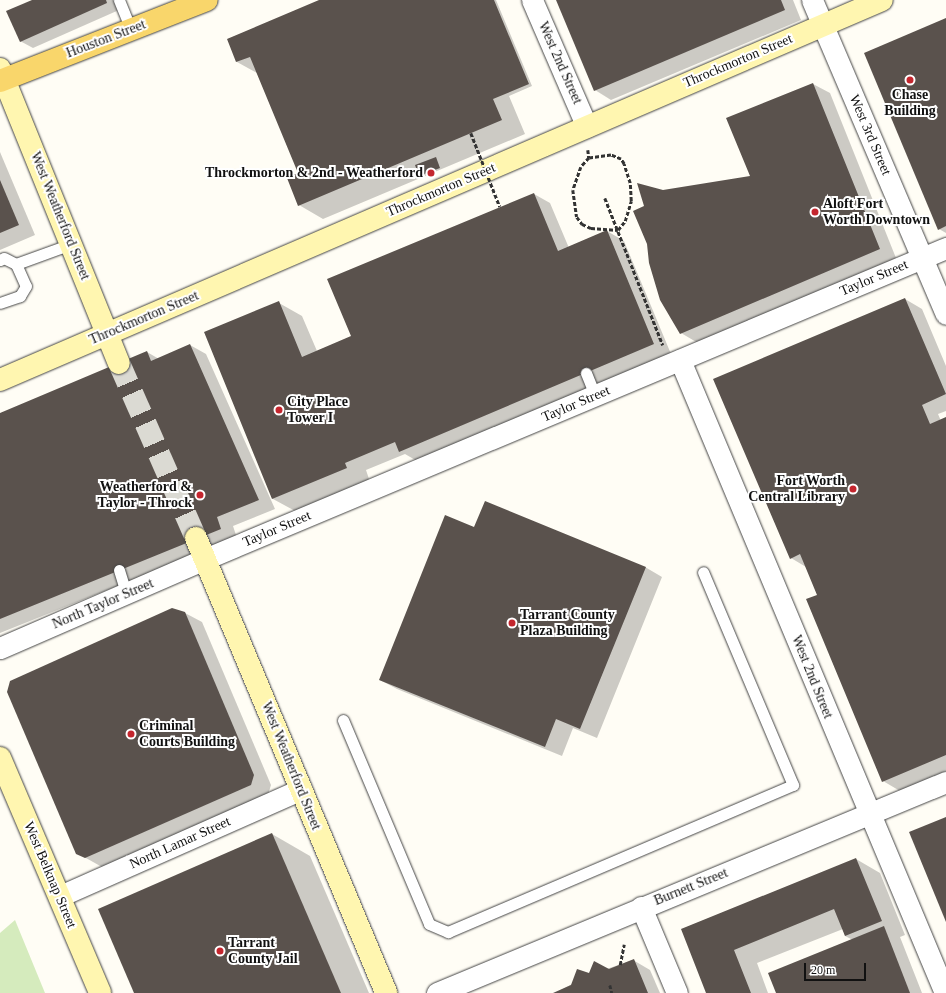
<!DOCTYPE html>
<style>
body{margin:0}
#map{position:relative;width:946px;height:993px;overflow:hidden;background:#fffdf5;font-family:"Times New Roman",serif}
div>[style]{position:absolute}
.green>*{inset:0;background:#d5ebbd}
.shadow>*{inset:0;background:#0003}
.building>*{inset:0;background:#5a524d}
.secondary-tunnel>*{height:22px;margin-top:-11px;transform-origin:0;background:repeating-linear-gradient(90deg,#dbdad3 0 22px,transparent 0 33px)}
.path>*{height:2.5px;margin-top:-1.25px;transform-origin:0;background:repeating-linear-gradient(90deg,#333 0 4px,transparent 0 6px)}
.roads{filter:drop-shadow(0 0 1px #444) drop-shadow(0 0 1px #444)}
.lane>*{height:11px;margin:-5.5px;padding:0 5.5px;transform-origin:5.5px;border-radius:5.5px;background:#fff}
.street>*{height:21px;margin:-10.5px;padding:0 10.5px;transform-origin:10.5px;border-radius:10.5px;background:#fff}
.secondary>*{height:22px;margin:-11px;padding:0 11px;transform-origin:11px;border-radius:11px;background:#fff6b0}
.primary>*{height:22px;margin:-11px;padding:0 11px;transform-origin:11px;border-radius:11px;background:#f9d66b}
.path-bridge>*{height:2.5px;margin-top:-1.25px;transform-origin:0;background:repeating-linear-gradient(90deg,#333 0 4px,transparent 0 6px)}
.dots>*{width:11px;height:11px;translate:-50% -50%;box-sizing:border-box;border:2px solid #fff;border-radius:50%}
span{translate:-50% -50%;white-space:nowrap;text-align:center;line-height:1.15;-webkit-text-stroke:4px #fff;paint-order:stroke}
.street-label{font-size:14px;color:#111}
.poi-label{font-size:14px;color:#111;font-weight:700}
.right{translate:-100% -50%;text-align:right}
.left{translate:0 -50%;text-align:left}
.scale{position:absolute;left:804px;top:963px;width:62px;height:18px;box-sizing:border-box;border:2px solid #111;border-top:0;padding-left:5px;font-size:12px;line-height:14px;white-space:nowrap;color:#111;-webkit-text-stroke:3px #fff;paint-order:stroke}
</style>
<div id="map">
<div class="green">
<i style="clip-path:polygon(15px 920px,45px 993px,0 993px,0 933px)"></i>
</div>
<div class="shadow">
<i style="clip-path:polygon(34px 0,114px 0,119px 10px,33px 48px,20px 41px)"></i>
<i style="clip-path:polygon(322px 0,496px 0,532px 86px,509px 96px,525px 134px,323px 219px,299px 205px,300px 174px,257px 73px,237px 62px,228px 39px)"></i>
<i style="clip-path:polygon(557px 0,793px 0,801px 20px,611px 100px,595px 90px)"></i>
<i style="clip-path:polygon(946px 19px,946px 233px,939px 229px)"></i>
<i style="clip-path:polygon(813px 84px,830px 93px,896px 258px,698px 343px,681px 333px,645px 207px,663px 191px,751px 177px)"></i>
<i style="clip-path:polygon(0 152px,35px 235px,0 250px)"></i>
<i style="clip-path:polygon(534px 194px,550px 203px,569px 248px,607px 231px,624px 241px,671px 354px,417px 461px,405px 454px,366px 470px,370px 482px,297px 512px,273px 499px,279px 303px,302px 316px,317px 351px,352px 337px)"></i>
<i style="clip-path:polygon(905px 299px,922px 309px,946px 366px,946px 411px,938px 414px,941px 421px,946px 418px,946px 771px,900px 791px,883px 781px,818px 596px,806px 567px,791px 558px)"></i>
<i style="clip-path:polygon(190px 345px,206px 354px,275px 509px,233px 526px,237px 538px,0 633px,0 414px,147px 352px,159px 359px)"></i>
<i style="clip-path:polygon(475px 528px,645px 567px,662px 577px,597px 738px,573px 728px,562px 756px,397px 689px,380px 680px)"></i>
<i style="clip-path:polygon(185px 613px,202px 622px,271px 785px,268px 795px,102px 867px,77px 853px)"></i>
<i style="clip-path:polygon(272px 834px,310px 856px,369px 993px,135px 993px)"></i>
<i style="clip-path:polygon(856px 859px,880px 873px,905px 935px,900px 937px,922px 993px,777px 993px,853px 940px,845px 936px,843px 929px,757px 963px,768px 993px,707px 993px,682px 929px)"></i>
<i style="clip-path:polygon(633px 960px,650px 970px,660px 993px,555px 993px,589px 975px)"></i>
</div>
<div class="building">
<i style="clip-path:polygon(32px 0,106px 0,107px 3px,20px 42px,6px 11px)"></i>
<i style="clip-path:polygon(319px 0,494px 0,529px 84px,493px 99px,502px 120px,298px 206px,287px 178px,298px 173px,250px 57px,236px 62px,227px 39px)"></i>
<i style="clip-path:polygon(556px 0,781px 0,785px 10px,594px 91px)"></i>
<i style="clip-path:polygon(946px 18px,946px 226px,938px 230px,864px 53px)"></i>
<i style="clip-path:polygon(813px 83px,880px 249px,680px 334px,660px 300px,649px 263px,647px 244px,633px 211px,644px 206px,637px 183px,663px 190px,750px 176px,726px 118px)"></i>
<i style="clip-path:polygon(436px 157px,440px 168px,419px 176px,415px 165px)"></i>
<i style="clip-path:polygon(0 180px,19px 225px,0 233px)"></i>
<i style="clip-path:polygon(534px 193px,558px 251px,607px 230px,654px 344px,399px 452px,395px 442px,345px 463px,347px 468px,272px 499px,204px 332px,279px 301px,302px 357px,351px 336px,327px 279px)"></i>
<i style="clip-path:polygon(905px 298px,946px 394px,922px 405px,930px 424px,946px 417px,946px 755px,882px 782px,806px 599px,817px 595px,800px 554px,790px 559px,713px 379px)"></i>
<i style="clip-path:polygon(190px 344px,259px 500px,217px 517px,221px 529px,0 619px,0 413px,147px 351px,151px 361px)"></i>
<i style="clip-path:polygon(485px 501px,646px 567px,580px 729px,556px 719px,545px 747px,379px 680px,445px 515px,474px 527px)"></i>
<i style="clip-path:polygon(172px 608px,185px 612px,254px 775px,251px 785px,85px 858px,76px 854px,7px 692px,10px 681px)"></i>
<i style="clip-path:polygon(946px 817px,946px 922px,909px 832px)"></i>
<i style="clip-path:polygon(272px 833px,341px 993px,134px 993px,98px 909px)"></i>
<i style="clip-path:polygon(856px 858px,882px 921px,845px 936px,834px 909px,734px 950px,751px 993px,706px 993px,681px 929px)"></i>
<i style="clip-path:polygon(884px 926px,910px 993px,776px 993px,768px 973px)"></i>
<i style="clip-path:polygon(634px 959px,648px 993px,553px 993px,571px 985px,577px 969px,589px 973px,594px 961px,609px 969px)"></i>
</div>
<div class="secondary-tunnel">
<i style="left:119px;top:363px;width:191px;rotate:66.3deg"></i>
</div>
<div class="path">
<i style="left:588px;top:150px;width:8px;rotate:83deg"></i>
<i style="left:589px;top:158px;width:12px;rotate:132deg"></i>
<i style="left:581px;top:167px;width:24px;rotate:109deg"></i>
<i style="left:573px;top:190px;width:27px;rotate:82deg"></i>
<i style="left:577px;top:217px;width:9px;rotate:54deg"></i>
<i style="left:582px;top:224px;width:10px;rotate:24deg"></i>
<i style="left:591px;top:228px;width:27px;rotate:4deg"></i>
<i style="left:618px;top:230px;width:11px;rotate:-52deg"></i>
<i style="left:625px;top:221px;width:21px;rotate:-73deg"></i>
<i style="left:631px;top:201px;width:18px;rotate:-93deg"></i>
<i style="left:630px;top:183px;width:20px;rotate:-108deg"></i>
<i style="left:624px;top:164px;width:6px;rotate:-121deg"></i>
<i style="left:621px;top:159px;width:11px;rotate:-158deg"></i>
<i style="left:611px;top:155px;width:22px;rotate:172deg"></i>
<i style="left:605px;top:198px;width:158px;rotate:68.5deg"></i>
<i style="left:620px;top:965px;width:21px;rotate:-79deg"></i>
<i style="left:610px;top:985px;width:8px;rotate:76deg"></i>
</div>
<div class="roads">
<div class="lane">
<i style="left:119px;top:0;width:32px;rotate:68deg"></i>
<i style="left:0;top:260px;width:4px;rotate:-27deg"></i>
<i style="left:4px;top:258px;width:13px;rotate:27deg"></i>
<i style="left:16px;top:264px;width:24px;rotate:66deg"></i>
<i style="left:26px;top:286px;width:12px;rotate:121deg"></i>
<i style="left:20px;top:296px;width:21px;rotate:161deg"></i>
<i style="left:16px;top:264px;width:59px;rotate:-20deg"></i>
<i style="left:586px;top:373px;width:24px;rotate:68deg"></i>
<i style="left:119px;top:570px;width:24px;rotate:73deg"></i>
<i style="left:343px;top:720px;width:221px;rotate:67.1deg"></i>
<i style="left:429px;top:924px;width:21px;rotate:23deg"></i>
<i style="left:448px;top:932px;width:375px;rotate:-23.1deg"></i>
<i style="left:793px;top:785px;width:231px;rotate:-112.9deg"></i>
</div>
<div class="street">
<i style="left:532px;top:0;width:138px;rotate:66.6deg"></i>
<i style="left:812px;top:0;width:341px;rotate:66.9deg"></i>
<i style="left:680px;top:360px;width:686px;rotate:67.28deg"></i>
<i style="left:0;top:648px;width:223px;rotate:-23.5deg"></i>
<i style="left:205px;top:559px;width:804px;rotate:-22.77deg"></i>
<i style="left:60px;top:896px;width:264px;rotate:-23.9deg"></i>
<i style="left:641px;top:907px;width:93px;rotate:67.3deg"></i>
<i style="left:437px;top:993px;width:551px;rotate:-22.52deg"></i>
</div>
<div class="secondary">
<i style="left:0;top:69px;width:317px;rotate:68deg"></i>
<i style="left:0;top:380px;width:960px;rotate:-23.31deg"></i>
<i style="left:196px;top:538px;width:493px;rotate:67.3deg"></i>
<i style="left:0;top:758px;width:255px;rotate:66.9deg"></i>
</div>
<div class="primary">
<i style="left:0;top:81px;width:222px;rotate:-21.4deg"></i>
</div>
</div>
<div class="path-bridge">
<i style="left:471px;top:133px;width:79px;rotate:68.6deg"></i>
</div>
<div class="dots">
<i style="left:910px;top:80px;background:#c4262e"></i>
<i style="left:431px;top:173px;background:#c4262e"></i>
<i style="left:815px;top:212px;background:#c4262e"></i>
<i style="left:279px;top:410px;background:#c4262e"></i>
<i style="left:853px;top:489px;background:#c4262e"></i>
<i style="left:200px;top:495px;background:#c4262e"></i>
<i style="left:512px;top:623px;background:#c4262e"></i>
<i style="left:131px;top:734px;background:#c4262e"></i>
<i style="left:220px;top:951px;background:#c4262e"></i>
</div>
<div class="street-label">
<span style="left:106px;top:39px;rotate:-21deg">Houston Street</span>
<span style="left:738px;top:61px;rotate:-23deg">Throckmorton Street</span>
<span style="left:560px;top:63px;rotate:66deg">West 2nd Street</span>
<span style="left:870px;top:135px;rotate:67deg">West 3rd Street</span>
<span style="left:441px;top:190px;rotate:-23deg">Throckmorton Street</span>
<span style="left:60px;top:216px;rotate:68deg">West Weatherford Street</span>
<span style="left:874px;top:278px;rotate:-23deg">Taylor Street</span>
<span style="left:144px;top:318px;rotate:-23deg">Throckmorton Street</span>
<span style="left:576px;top:404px;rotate:-23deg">Taylor Street</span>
<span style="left:277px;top:529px;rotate:-23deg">Taylor Street</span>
<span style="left:103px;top:604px;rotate:-23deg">North Taylor Street</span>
<span style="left:812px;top:677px;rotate:68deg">West 2nd Street</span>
<span style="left:291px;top:766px;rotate:68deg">West Weatherford Street</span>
<span style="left:180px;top:843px;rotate:-24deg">North Lamar Street</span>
<span style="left:50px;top:875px;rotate:67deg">West Belknap Street</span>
<span style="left:691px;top:887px;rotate:-22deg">Burnett Street</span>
</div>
<div class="poi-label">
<span style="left:910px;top:103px">Chase<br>Building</span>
<span class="right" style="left:423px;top:173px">Throckmorton &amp; 2nd - Weatherford</span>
<span class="left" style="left:823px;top:212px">Aloft Fort<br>Worth Downtown</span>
<span class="left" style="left:287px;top:410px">City Place<br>Tower I</span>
<span class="right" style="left:845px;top:489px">Fort Worth<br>Central Library</span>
<span class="right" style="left:192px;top:495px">Weatherford &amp;<br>Taylor - Throck</span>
<span class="left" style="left:520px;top:623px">Tarrant County<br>Plaza Building</span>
<span class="left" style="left:139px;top:734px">Criminal<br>Courts Building</span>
<span class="left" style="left:228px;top:951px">Tarrant<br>County Jail</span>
</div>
<div class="scale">20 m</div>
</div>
